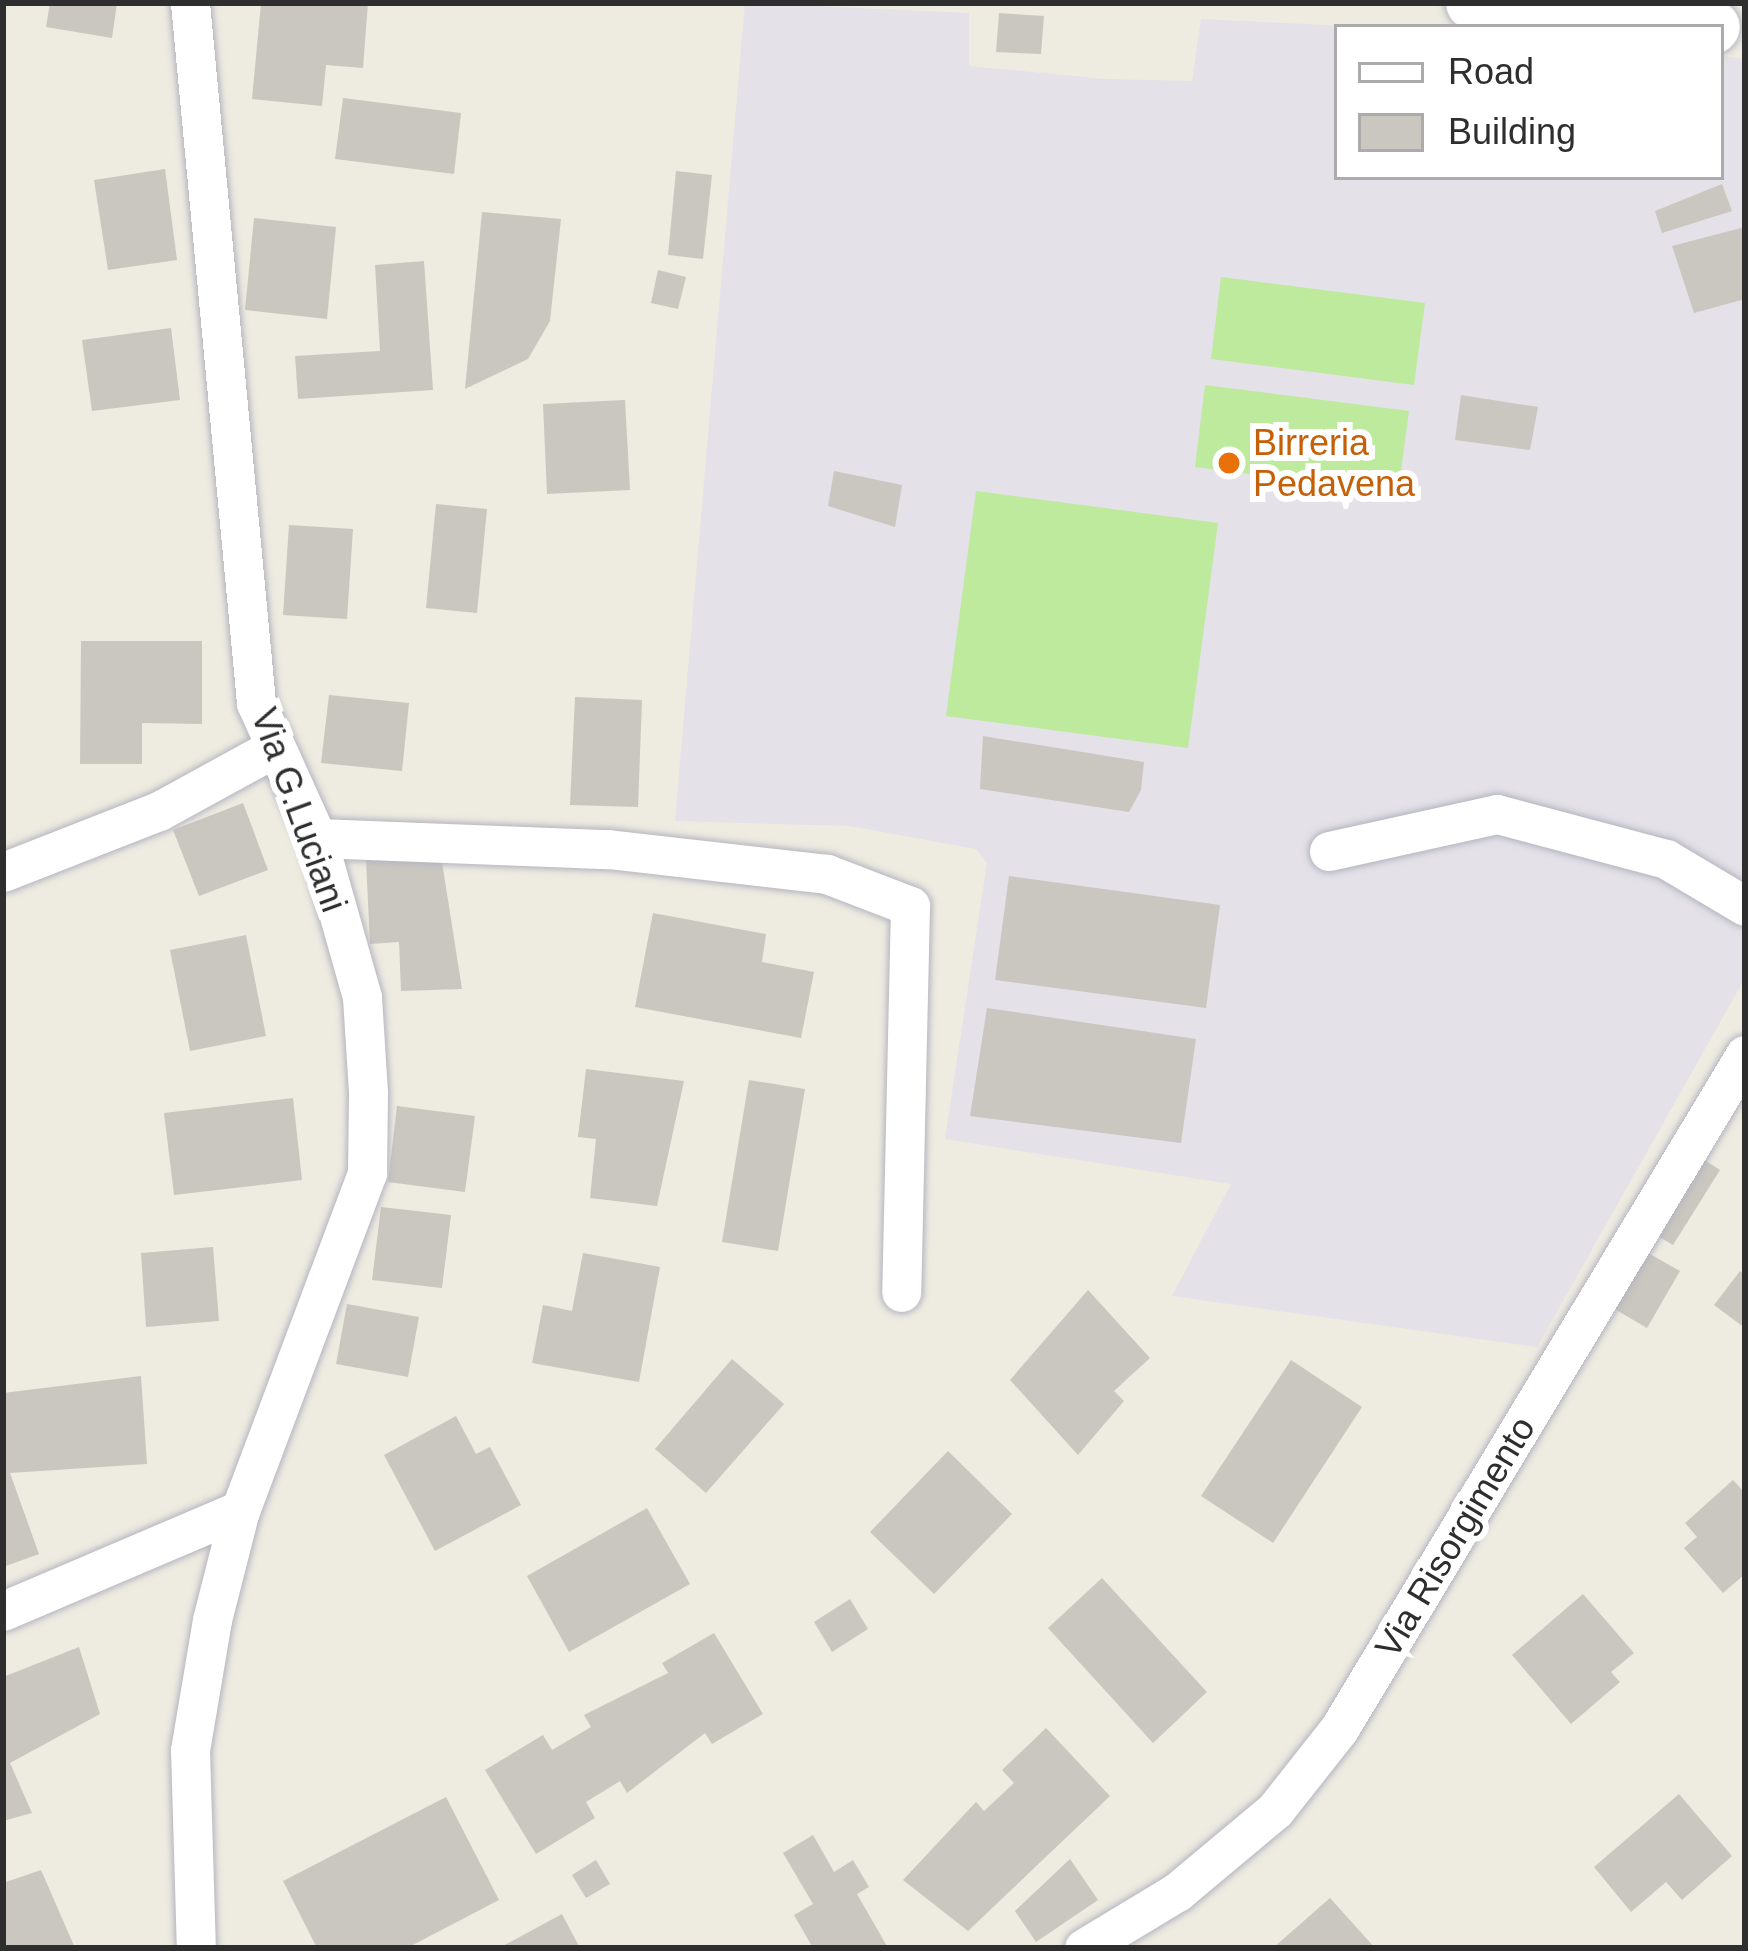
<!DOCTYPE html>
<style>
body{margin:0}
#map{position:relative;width:1748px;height:1951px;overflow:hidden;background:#eeebe1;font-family:Arial,sans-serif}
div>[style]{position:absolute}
.industrial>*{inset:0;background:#e4e1e8}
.pitch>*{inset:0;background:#bdea9c}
.building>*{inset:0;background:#cac7c0}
.roads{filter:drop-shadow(0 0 3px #b4b5c0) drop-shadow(0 0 3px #b4b5c0)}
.street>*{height:39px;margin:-19.5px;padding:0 19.5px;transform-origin:19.5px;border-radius:19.5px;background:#fff}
.secondary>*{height:54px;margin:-27px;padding:0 27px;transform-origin:27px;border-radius:27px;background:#fff}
.dots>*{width:33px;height:33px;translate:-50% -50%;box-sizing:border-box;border:6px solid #fff;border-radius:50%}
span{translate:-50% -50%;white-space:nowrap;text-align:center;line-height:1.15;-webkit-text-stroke:12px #fff;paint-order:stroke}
.food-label{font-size:36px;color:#c56008}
.left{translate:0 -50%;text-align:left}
.street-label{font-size:36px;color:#2e2e2e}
.frame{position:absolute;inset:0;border:6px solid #2e2e2e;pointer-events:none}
.legend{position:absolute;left:1334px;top:24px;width:390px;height:156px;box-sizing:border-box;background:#fff;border:3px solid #ababab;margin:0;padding:15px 21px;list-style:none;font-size:36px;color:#2e2e2e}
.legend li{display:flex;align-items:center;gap:24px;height:60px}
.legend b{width:60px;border:3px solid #ababab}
</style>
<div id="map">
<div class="industrial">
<i style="clip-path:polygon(745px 3px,969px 13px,969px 66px,1105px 79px,1192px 81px,1201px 19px,1366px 27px,1337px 27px,1337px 177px,1721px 177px,1721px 56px,1745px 59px,1745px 978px,1537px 1347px,1172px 1296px,1231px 1184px,945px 1139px,987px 863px,976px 849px,850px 826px,675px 821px)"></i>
</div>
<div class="pitch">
<i style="clip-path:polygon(1221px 277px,1425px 303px,1414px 385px,1211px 359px)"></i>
<i style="clip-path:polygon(1205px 385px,1409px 411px,1398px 493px,1195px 467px)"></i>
<i style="clip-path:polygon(976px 491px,1218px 523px,1188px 748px,946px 716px)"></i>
</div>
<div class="building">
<i style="clip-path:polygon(50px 3px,117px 3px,112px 38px,46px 27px)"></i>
<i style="clip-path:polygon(261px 3px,368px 3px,363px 68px,326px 65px,322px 106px,252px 99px)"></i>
<i style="clip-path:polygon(999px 13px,1044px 16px,1041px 54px,996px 52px)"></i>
<i style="clip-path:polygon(343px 98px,461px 113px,454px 174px,335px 159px)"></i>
<i style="clip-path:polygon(165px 169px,177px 260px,108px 270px,94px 180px)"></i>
<i style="clip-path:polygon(676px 171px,712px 175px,703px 259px,668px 255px)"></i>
<i style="clip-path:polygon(1722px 184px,1732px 211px,1662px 233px,1655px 211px)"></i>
<i style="clip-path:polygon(482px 212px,561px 219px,550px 321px,528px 359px,465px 389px)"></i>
<i style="clip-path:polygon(254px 218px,336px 227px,327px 319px,245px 310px)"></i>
<i style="clip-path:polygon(1745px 227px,1745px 299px,1694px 313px,1672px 246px)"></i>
<i style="clip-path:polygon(424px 261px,433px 390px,298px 399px,295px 356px,380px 351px,375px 265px)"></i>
<i style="clip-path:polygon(658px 270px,686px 277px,678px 309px,651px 303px)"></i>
<i style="clip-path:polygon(171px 328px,180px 400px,92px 411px,82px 340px)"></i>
<i style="clip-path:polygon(1461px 395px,1538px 407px,1530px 450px,1455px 440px)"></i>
<i style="clip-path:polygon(625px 400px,630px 490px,547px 494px,543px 404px)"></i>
<i style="clip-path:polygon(834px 471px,902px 485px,895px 527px,828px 506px)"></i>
<i style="clip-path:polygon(436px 504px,487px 509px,477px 613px,426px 608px)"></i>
<i style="clip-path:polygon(289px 525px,353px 529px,347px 619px,283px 615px)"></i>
<i style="clip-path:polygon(81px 641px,202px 641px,202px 724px,142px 723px,142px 764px,80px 764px)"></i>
<i style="clip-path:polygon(329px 695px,409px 703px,402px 771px,321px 763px)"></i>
<i style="clip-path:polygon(575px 697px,642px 700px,638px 807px,570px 805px)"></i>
<i style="clip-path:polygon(983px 736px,1144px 762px,1141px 790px,1129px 812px,980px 789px)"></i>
<i style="clip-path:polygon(243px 803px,268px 870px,199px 896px,173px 830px)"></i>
<i style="clip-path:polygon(441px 856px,462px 989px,401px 991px,399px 942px,370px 944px,366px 860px)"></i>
<i style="clip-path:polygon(1009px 876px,1220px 905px,1206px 1008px,995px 980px)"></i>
<i style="clip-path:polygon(653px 913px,766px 934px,762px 962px,814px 972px,801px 1038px,635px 1007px)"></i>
<i style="clip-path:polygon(246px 935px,266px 1036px,190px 1051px,170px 950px)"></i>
<i style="clip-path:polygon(987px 1008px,1196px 1039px,1181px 1143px,970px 1116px)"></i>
<i style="clip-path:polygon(586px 1069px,684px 1081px,657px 1206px,590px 1198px,596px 1139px,578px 1137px)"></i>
<i style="clip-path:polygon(749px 1080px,805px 1089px,778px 1251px,722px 1242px)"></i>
<i style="clip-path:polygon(293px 1098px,302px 1180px,174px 1195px,164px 1113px)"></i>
<i style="clip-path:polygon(397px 1106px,475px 1116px,465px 1192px,388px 1182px)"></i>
<i style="clip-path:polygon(1687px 1149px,1720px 1170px,1673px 1245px,1641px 1226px)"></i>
<i style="clip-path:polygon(381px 1207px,451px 1215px,442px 1288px,372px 1280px)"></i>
<i style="clip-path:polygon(1632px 1244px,1680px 1271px,1647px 1328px,1599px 1300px)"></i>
<i style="clip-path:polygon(213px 1247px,219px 1321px,146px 1327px,141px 1253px)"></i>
<i style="clip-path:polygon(583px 1253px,660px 1267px,639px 1382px,532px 1363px,543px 1305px,572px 1311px)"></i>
<i style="clip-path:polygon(1740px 1271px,1745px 1275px,1745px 1328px,1714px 1305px)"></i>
<i style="clip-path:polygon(1088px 1290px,1150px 1358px,1114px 1391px,1124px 1401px,1078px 1455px,1010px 1380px)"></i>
<i style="clip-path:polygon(347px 1304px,419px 1317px,408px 1377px,336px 1364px)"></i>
<i style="clip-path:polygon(732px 1359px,784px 1404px,706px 1493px,655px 1449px)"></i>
<i style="clip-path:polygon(1291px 1360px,1362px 1407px,1273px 1543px,1201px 1496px)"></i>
<i style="clip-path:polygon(141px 1376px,147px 1464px,10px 1473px,39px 1554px,3px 1567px,3px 1393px)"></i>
<i style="clip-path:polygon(456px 1416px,476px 1454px,490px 1447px,521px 1505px,435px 1551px,384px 1455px)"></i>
<i style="clip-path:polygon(948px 1451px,1012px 1514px,934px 1594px,870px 1532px)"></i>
<i style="clip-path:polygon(1733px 1480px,1745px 1493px,1745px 1574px,1723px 1593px,1684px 1548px,1697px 1537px,1685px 1523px)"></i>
<i style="clip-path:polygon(647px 1508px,690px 1584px,569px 1652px,527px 1576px)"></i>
<i style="clip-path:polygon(1102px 1578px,1207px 1692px,1153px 1743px,1048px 1628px)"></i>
<i style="clip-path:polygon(1583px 1594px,1634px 1653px,1611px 1672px,1620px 1682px,1571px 1724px,1512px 1655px)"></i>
<i style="clip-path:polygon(850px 1599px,868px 1629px,832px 1652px,814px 1622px)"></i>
<i style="clip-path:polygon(714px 1633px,763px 1714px,712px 1744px,705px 1733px,627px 1793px,620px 1781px,586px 1802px,595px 1818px,536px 1854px,485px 1770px,543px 1735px,552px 1750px,591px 1727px,584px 1715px,668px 1673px,662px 1663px)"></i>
<i style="clip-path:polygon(79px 1647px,100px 1714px,10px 1763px,32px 1813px,3px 1821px,3px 1677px)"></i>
<i style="clip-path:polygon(1046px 1728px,1110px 1796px,968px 1931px,903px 1880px,976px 1802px,984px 1811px,1014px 1783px,1002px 1770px)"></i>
<i style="clip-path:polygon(1679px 1794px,1732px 1856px,1682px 1900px,1666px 1882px,1631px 1912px,1594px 1867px)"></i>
<i style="clip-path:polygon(446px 1797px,499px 1900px,407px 1948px,317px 1948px,283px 1881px)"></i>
<i style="clip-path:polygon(813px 1835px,834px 1872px,853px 1860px,869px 1887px,857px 1894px,888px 1948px,813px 1948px,794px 1915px,813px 1904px,783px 1853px)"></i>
<i style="clip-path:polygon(1070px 1859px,1098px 1900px,1036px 1942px,1015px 1911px)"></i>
<i style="clip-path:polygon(596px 1860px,610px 1884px,586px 1898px,572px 1875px)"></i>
<i style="clip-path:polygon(41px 1870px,75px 1948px,3px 1948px,3px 1883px)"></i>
<i style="clip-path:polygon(1330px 1898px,1375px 1948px,1273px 1948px)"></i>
<i style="clip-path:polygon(562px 1914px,580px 1948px,499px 1948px)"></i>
</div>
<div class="roads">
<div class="street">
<i style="left:190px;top:3px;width:703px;rotate:84.61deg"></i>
<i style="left:256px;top:703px;width:148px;rotate:65.7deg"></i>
<i style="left:317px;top:838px;width:165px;rotate:74.2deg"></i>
<i style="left:362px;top:997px;width:96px;rotate:86.4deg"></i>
<i style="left:368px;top:1093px;width:80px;rotate:90.7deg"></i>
<i style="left:367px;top:1173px;width:360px;rotate:110.6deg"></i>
<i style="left:240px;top:1510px;width:114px;rotate:104.3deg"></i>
<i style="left:212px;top:1620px;width:132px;rotate:99.6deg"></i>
<i style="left:190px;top:1750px;width:198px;rotate:88.3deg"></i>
<i style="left:317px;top:838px;width:291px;rotate:2.2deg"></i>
<i style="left:608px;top:849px;width:220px;rotate:6.5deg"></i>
<i style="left:827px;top:874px;width:89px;rotate:21.1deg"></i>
<i style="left:910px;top:906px;width:386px;rotate:91.3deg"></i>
<i style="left:1329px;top:851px;width:172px;rotate:-12.4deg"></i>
<i style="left:1497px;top:814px;width:175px;rotate:14.9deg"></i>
<i style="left:1666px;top:859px;width:92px;rotate:30.7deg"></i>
<i style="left:3px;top:872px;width:168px;rotate:-21.4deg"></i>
<i style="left:159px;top:811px;width:131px;rotate:-28.7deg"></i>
<i style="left:3px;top:1611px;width:258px;rotate:-23.1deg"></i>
<i style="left:1084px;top:1948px;width:109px;rotate:-31.1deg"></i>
<i style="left:1177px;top:1892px;width:128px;rotate:-39.9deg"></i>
<i style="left:1275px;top:1810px;width:103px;rotate:-51.7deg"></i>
<i style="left:1339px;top:1729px;width:787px;rotate:-58.94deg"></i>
</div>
<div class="secondary">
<i style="left:1473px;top:3px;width:241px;rotate:5.7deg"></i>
</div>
</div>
<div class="dots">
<i style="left:1229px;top:463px;background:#e8710a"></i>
</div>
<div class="food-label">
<span class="left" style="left:1253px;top:463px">Birreria<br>Pedavena</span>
</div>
<div class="street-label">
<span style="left:299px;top:810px;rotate:70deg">Via G.Luciani</span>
<span style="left:1455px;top:1537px;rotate:-59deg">Via Risorgimento</span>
</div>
<div class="frame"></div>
<ul class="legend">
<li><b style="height:15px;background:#fff"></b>Road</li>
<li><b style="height:33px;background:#cac7c0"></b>Building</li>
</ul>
</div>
